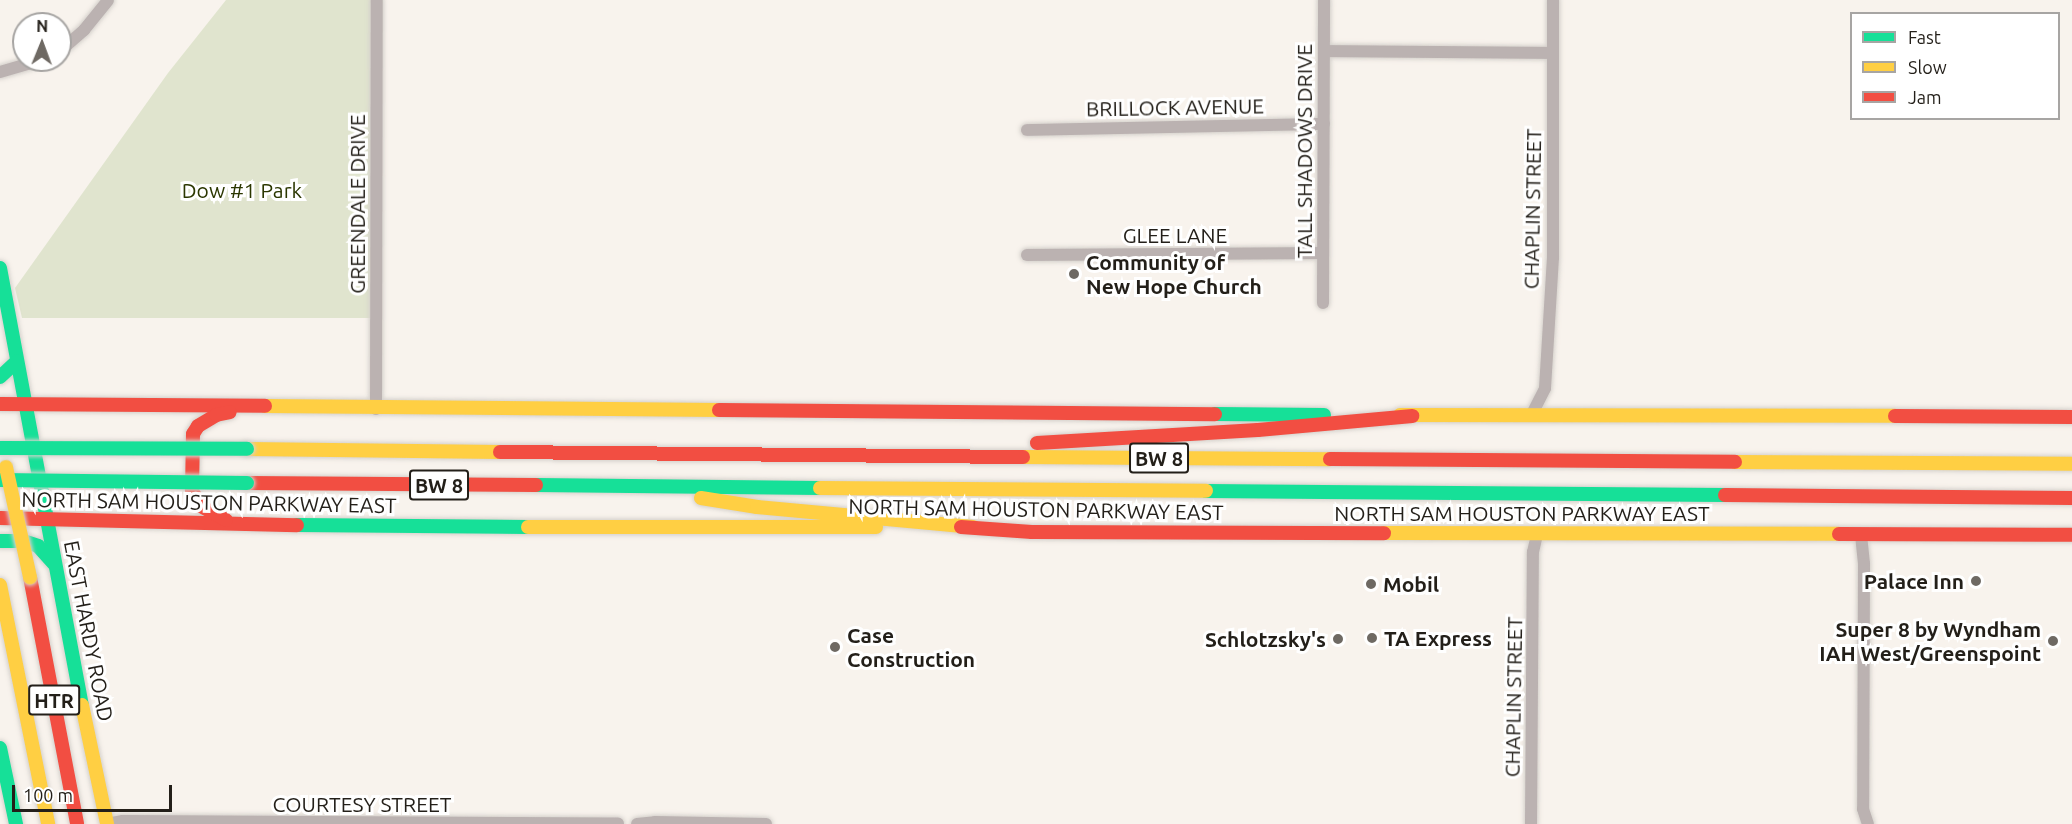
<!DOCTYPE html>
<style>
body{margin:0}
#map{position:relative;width:2072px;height:824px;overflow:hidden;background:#f8f3ed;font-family:Ubuntu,sans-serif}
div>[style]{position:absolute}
.green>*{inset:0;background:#e0e4ce}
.roads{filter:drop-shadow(0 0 2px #d5d1cc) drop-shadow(0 0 2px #d5d1cc)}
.street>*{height:12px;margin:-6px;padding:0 6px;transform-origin:6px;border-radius:6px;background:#bbb2b1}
.fast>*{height:14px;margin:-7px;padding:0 7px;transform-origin:7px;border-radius:7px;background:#16e098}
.slow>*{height:14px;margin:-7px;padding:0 7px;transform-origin:7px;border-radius:7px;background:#ffcf43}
.jam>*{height:14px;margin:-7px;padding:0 7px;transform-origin:7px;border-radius:7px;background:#f24e42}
.bridges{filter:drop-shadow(0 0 2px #d5d1cc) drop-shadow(0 0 2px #d5d1cc)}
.fast-bridge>*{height:14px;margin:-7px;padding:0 7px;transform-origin:7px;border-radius:7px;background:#16e098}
.slow-bridge>*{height:14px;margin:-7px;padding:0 7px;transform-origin:7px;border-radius:7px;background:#ffcf43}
.dots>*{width:16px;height:16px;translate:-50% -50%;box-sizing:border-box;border:3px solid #fff;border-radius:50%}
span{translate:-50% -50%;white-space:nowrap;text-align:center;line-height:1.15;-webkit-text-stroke:6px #fff;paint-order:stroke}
.shield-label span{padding:2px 4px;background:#fff;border:2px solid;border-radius:4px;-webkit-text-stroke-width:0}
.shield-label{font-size:20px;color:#231f19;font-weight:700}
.street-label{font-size:21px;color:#231f19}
.park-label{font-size:21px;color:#2b3700}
.poi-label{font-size:21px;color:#231f19;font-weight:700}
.left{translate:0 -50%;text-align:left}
.right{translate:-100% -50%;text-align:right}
.legend{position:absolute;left:1850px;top:12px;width:210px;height:108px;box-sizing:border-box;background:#fff;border:2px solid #a7a5a3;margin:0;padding:8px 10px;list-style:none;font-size:18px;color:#231f19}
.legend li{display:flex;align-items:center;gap:12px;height:30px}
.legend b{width:30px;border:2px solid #a7a5a3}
.north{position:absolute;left:12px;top:12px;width:60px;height:60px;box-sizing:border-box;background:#fff;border:2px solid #a7a5a3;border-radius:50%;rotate:1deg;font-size:16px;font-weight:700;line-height:24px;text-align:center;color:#231f19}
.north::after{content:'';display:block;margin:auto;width:21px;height:27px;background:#6e6963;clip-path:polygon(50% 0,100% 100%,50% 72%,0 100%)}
.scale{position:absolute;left:12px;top:785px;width:160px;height:27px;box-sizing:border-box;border:3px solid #231f19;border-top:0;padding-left:8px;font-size:18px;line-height:21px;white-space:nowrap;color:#231f19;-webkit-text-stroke:4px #fff;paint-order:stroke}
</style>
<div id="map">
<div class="green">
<i style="clip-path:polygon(226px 0,371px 0,370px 318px,22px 318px,15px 288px,168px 73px)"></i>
</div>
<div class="roads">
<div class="street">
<i style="left:60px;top:51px;width:32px;rotate:-41deg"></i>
<i style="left:84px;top:30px;width:38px;rotate:-51deg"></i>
<i style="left:1324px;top:51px;width:229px;rotate:0.5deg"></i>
<i style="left:0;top:72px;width:43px;rotate:-16.3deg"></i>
<i style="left:1027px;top:130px;width:297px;rotate:-1.2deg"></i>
<i style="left:1027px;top:255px;width:296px;rotate:-0.4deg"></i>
<i style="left:1323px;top:303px;width:303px;rotate:-89.8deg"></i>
<i style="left:376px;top:409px;width:409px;rotate:-89.9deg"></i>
<i style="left:1531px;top:416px;width:31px;rotate:-63deg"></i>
<i style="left:1545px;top:388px;width:130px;rotate:-86.5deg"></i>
<i style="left:1553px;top:258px;width:258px;rotate:-90deg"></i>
<i style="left:1861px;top:535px;width:29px;rotate:84deg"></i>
<i style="left:1864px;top:564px;width:245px;rotate:90.2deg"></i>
<i style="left:1863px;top:809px;width:16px;rotate:72deg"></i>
<i style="left:107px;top:824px;width:16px;rotate:-11deg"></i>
<i style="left:123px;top:821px;width:495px;rotate:0.3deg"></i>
<i style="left:637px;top:824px;width:18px;rotate:-6deg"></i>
<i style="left:655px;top:822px;width:111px;rotate:1deg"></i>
<i style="left:1531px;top:824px;width:272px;rotate:-89.6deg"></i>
<i style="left:1533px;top:552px;width:18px;rotate:-77deg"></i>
</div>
<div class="fast">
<i style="left:0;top:268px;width:445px;rotate:79.4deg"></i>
<i style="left:0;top:377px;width:23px;rotate:-43deg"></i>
<i style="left:1215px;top:414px;width:109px;rotate:0.5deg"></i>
<i style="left:536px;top:485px;width:284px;rotate:0.6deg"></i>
<i style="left:1206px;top:491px;width:519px;rotate:0.44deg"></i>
<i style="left:297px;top:525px;width:231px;rotate:0.5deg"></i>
<i style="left:0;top:541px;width:23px"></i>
<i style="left:23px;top:541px;width:16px;rotate:18deg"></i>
<i style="left:38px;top:546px;width:25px;rotate:48deg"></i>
<i style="left:0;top:748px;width:78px;rotate:78.1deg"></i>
</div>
<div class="slow">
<i style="left:265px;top:406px;width:454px;rotate:0.5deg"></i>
<i style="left:1400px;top:415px;width:495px;rotate:0.1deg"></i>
<i style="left:247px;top:449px;width:253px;rotate:0.7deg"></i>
<i style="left:1023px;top:457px;width:307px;rotate:0.4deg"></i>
<i style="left:1735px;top:462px;width:337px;rotate:0.3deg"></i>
<i style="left:820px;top:488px;width:386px;rotate:0.4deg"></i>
<i style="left:701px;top:498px;width:57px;rotate:9.1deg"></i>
<i style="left:757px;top:507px;width:217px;rotate:5.3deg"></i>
<i style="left:528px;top:527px;width:348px"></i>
<i style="left:1384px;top:533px;width:455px;rotate:0.1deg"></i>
<i style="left:0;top:585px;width:244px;rotate:78.6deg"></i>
<i style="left:82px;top:705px;width:122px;rotate:78.1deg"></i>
</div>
<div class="jam">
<i style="left:0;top:404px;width:265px;rotate:0.4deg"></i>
<i style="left:719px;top:410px;width:496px;rotate:0.5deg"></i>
<i style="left:1895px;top:416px;width:177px;rotate:0.3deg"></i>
<i style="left:1037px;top:443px;width:221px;rotate:-3.4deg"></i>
<i style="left:1258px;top:430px;width:155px;rotate:-5.2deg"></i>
<i style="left:500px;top:452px;width:523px;rotate:0.55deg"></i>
<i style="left:1330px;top:459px;width:405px;rotate:0.4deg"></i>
<i style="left:247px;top:483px;width:289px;rotate:0.4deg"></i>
<i style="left:1725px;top:495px;width:347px;rotate:0.5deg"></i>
<i style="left:0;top:518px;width:297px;rotate:1.4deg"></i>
<i style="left:226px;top:520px;width:29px;rotate:-151deg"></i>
<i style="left:201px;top:506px;width:17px;rotate:-121deg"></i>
<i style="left:192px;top:491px;width:57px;rotate:-89deg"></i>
<i style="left:193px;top:434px;width:9px;rotate:-58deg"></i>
<i style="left:198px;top:426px;width:21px;rotate:-31deg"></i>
<i style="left:216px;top:415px;width:14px;rotate:-12deg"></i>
<i style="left:961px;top:527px;width:71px;rotate:4deg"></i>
<i style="left:1032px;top:532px;width:352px;rotate:0.2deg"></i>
<i style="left:1839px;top:534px;width:233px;rotate:0.2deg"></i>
<i style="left:30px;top:577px;width:251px;rotate:79.2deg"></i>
</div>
</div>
<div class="bridges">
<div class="fast-bridge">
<i style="left:0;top:448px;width:247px;rotate:0.2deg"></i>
<i style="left:0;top:480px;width:247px;rotate:0.7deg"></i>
</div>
<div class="slow-bridge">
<i style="left:6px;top:467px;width:113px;rotate:77.7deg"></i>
</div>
</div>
<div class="dots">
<i style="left:1074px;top:274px;background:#6e6963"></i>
<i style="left:1976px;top:581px;background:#6e6963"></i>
<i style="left:1371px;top:584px;background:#6e6963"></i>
<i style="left:1372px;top:638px;background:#6e6963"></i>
<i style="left:1338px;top:639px;background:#6e6963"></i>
<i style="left:2053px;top:641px;background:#6e6963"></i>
<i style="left:835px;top:647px;background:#6e6963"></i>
</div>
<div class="shield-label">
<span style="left:1159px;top:458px">BW 8</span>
<span style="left:439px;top:485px">BW 8</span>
<span style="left:54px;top:700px">HTR</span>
</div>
<div class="street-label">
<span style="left:1175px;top:107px;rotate:-1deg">BRILLOCK AVENUE</span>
<span style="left:1304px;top:151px;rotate:-90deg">TALL SHADOWS DRIVE</span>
<span style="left:357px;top:204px;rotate:-90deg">GREENDALE DRIVE</span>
<span style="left:1532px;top:209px;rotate:-89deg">CHAPLIN STREET</span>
<span style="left:1175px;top:235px">GLEE LANE</span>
<span style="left:209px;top:502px;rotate:1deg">NORTH SAM HOUSTON PARKWAY EAST</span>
<span style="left:1036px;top:509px;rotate:1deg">NORTH SAM HOUSTON PARKWAY EAST</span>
<span style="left:1522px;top:513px">NORTH SAM HOUSTON PARKWAY EAST</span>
<span style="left:89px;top:631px;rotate:79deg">EAST HARDY ROAD</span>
<span style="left:1513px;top:697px;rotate:-89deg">CHAPLIN STREET</span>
<span style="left:362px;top:804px">COURTESY STREET</span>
</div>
<div class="park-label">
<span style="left:242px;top:190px">Dow #1 Park</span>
</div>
<div class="poi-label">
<span class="left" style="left:1086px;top:274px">Community of<br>New Hope Church</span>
<span class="right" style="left:1964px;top:581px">Palace Inn</span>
<span class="left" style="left:1383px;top:584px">Mobil</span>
<span class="right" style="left:2041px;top:641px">Super 8 by Wyndham<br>IAH West/Greenspoint</span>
<span class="left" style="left:847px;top:647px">Case<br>Construction</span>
<span class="left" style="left:1384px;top:638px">TA Express</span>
<span class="right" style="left:1326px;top:639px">Schlotzsky's</span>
</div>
<ul class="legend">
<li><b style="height:8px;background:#16e098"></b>Fast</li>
<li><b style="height:8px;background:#ffcf43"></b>Slow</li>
<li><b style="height:8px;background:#f24e42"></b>Jam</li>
</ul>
<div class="north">N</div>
<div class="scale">100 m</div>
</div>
